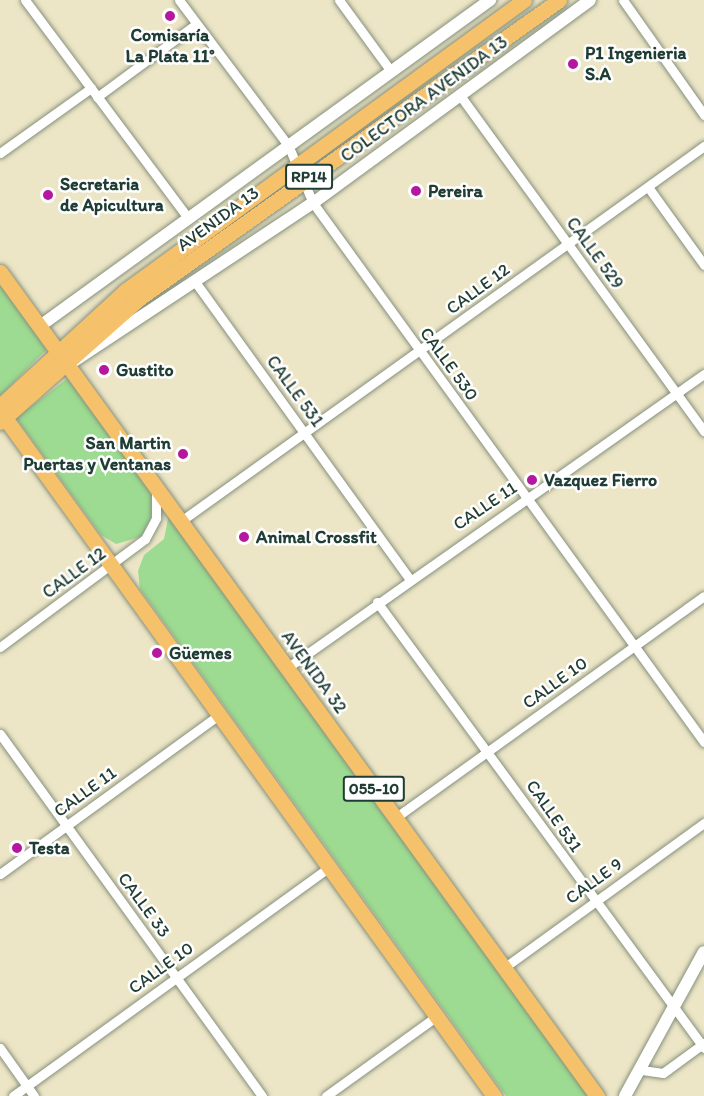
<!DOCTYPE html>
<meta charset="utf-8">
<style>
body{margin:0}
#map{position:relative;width:704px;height:1096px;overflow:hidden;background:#ece5c6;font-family:Itim,sans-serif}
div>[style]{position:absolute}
.green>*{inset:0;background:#9cdb91}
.roads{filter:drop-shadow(0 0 2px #86917d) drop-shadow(0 0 2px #86917d)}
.minor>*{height:9px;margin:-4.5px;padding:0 4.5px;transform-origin:4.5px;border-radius:4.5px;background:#fff}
.tertiary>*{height:12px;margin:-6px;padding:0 6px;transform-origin:6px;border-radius:6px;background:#fff}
.primary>*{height:15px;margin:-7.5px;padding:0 7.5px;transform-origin:7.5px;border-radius:7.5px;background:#f5c16b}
.trunk>*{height:15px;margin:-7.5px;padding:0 7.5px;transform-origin:7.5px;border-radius:7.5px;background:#f5c16b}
.dots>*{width:16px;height:16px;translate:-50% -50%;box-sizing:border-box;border:3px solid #fff;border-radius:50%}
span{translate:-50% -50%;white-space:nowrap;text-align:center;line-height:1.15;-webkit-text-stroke:5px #fff;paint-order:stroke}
.shield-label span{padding:2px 4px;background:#fff;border:2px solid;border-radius:4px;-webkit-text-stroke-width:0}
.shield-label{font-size:16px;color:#1f3d34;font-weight:700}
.poi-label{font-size:18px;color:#1f3d34;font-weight:700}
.left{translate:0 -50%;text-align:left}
.right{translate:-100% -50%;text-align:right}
.street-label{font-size:18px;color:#1f3d34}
</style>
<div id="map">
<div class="green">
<i style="clip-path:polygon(0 281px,49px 347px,0 396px)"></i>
<i style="clip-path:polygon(68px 378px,156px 496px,148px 529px,140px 537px,116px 544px,101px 535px,16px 418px)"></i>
<i style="clip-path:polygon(169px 514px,592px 1096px,506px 1096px,140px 589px,138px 571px,144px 555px,164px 539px)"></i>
</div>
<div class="roads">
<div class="minor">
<i style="left:25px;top:0;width:272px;rotate:53.2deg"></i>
<i style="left:179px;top:0;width:181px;rotate:53.1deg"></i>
<i style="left:288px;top:145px;width:63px;rotate:66.7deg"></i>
<i style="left:313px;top:203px;width:666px;rotate:54.04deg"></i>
<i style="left:339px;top:0;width:87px;rotate:53.9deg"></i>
<i style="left:623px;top:0;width:141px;rotate:54.8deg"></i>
<i style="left:459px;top:94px;width:417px;rotate:54deg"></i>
<i style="left:97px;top:97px;width:123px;rotate:-36.4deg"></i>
<i style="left:0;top:153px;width:112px;rotate:-35.5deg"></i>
<i style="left:648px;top:187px;width:96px;rotate:54.3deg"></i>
<i style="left:196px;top:283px;width:364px;rotate:54.2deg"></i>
<i style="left:181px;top:521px;width:644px;rotate:-35.64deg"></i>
<i style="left:377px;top:602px;width:553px;rotate:53.75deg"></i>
<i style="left:0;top:647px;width:181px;rotate:-36.7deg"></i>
<i style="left:145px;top:539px;width:24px;rotate:-62deg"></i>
<i style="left:156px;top:518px;width:26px;rotate:-90deg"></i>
<i style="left:287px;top:668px;width:510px;rotate:-35.19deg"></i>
<i style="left:0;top:734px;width:447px;rotate:54.1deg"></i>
<i style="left:395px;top:818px;width:380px;rotate:-35.7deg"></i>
<i style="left:0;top:874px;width:271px;rotate:-36deg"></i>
<i style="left:505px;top:967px;width:246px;rotate:-35.9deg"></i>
<i style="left:0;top:1048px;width:59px;rotate:54.7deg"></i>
<i style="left:642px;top:1070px;width:21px;rotate:8deg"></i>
<i style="left:663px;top:1073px;width:51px;rotate:-36.2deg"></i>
<i style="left:13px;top:1096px;width:390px;rotate:-35.9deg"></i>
<i style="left:326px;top:1096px;width:137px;rotate:-35.8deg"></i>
</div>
<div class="tertiary">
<i style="left:40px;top:326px;width:556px;rotate:-35.92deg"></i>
<i style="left:74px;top:361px;width:287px;rotate:-33.5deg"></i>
<i style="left:313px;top:203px;width:343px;rotate:-36.2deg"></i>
<i style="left:625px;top:1096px;width:164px;rotate:-61.3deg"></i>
</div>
<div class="primary">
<i style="left:0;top:406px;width:170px;rotate:-42.6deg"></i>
<i style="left:125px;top:291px;width:494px;rotate:-36.1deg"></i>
<i style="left:0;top:422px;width:188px;rotate:-41.6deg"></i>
<i style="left:141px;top:297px;width:513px;rotate:-35.39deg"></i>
</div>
<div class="trunk">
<i style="left:0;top:272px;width:1018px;rotate:54.08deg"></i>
<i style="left:0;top:411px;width:845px;rotate:54.2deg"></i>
</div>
</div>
<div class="dots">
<i style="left:170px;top:16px;background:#b5179e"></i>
<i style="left:573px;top:64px;background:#b5179e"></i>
<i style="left:416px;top:191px;background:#b5179e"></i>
<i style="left:48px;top:195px;background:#b5179e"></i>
<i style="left:104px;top:370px;background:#b5179e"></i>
<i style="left:183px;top:454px;background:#b5179e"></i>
<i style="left:532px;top:480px;background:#b5179e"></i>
<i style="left:244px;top:537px;background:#b5179e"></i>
<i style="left:157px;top:653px;background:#b5179e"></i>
<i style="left:17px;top:848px;background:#b5179e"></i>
</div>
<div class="shield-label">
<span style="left:309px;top:177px">RP14</span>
<span style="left:374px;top:789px">055-10</span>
</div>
<div class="poi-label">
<span style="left:170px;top:46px">Comisaría<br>La Plata 11°</span>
<span class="left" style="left:585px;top:64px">P1 Ingenieria<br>S.A</span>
<span class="left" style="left:60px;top:195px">Secretaria<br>de Apicultura</span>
<span class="left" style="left:428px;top:191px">Pereira</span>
<span class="left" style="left:116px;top:370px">Gustito</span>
<span class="right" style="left:171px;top:454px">San Martin<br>Puertas y Ventanas</span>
<span class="left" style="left:544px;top:480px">Vazquez Fierro</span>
<span class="left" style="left:256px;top:537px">Animal Crossfit</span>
<span class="left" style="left:169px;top:653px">Güemes</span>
<span class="left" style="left:29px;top:848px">Testa</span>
</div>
<div class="street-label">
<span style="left:424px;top:99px;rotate:-36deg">COLECTORA AVENIDA 13</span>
<span style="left:218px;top:219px;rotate:-36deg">AVENIDA 13</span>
<span style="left:595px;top:253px;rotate:54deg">CALLE 529</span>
<span style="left:478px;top:289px;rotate:-36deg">CALLE 12</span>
<span style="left:449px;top:364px;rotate:54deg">CALLE 530</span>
<span style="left:295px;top:391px;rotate:54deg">CALLE 531</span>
<span style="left:485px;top:506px;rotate:-34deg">CALLE 11</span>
<span style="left:74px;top:573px;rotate:-36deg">CALLE 12</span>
<span style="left:314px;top:672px;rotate:54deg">AVENIDA 32</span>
<span style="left:555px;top:683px;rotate:-36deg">CALLE 10</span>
<span style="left:85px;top:792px;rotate:-36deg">CALLE 11</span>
<span style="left:554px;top:816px;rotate:55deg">CALLE 531</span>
<span style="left:594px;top:881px;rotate:-36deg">CALLE 9</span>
<span style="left:144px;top:905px;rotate:54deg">CALLE 33</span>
<span style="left:161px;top:968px;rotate:-36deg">CALLE 10</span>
</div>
</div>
